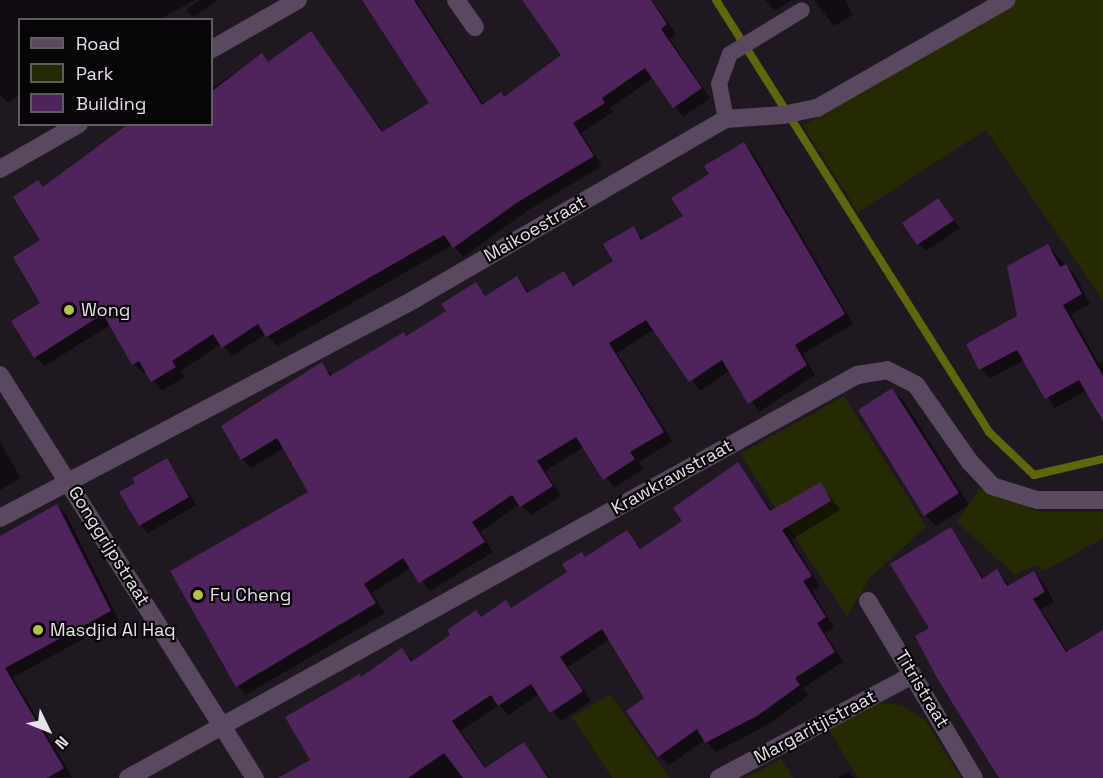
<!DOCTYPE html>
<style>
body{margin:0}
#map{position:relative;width:1103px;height:778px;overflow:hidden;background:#1f1821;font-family:"Space Grotesk",sans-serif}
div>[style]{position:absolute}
.green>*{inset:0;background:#262a02}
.shadow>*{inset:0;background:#0007}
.stream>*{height:8px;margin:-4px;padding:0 4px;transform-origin:4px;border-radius:4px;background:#5f660b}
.building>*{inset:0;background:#4f235c}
.service>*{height:16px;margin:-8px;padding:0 8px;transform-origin:8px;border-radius:8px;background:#5a4760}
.minor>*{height:18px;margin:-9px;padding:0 9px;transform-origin:9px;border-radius:9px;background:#5a4760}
.dots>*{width:16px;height:16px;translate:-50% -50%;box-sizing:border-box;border:3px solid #070508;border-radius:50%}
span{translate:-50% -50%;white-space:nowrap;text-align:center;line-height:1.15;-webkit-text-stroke:4.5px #070508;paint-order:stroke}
.street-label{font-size:18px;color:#e6e1e7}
.poi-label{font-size:18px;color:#e6e1e7}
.left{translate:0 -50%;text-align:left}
.legend{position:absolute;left:18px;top:18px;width:195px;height:108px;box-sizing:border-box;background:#070508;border:2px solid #605d61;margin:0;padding:8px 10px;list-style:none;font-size:18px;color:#e6e1e7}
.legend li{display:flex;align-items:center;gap:12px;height:30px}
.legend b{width:30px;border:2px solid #605d61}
.north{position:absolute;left:18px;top:700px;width:60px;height:60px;-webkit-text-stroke:4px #070508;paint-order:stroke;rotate:133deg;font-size:16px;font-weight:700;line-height:24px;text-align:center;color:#e6e1e7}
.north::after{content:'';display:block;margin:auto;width:21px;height:27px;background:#e6e1e7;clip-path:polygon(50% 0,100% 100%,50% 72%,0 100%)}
</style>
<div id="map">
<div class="green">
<i style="clip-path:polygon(1012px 0,1103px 0,1103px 301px,986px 130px,858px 212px,803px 126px,929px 46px)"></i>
<i style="clip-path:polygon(844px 396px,926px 526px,870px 578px,847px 616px,740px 454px)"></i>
<i style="clip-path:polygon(980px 488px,1040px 512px,1103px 512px,1103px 538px,1045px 571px,1035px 565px,1015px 575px,957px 522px)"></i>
<i style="clip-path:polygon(610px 695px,670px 778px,612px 778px,572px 717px)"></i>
<i style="clip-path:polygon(884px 703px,901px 705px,926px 721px,961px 778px,858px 778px,829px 730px,869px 706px)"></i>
<i style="clip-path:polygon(781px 759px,793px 778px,745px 778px)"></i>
</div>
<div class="shadow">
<i style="clip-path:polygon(0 0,195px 0,158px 20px,20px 20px,20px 95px,8px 103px,0 94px)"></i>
<i style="clip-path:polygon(200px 0,217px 0,193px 17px,186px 10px)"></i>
<i style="clip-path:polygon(389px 0,416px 0,484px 105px,504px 98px,563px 56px,524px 0,652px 0,676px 34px,670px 39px,710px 98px,683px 117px,653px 78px,610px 108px,613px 112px,581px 133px,602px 166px,527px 211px,463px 257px,453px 245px,277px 346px,266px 334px,232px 356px,221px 344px,181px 371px,184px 377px,162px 391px,146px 371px,143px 373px,134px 364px,110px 325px,45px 366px,35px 357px,42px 303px,38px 182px,44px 188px,212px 124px,212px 88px,262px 55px,269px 63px,311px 33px,384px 133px,431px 103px)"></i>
<i style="clip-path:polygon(765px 0,792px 0,775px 10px)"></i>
<i style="clip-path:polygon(814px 0,845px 0,853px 15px,834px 26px)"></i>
<i style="clip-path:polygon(744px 144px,753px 153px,853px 324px,803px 354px,815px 375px,759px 412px,730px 370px,700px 391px,655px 329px,617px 353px,672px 441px,639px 462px,643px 469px,614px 488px,584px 447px,545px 471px,561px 496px,531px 515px,520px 504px,480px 532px,493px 552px,430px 591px,411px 568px,372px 593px,385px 613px,246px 695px,237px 686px,310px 492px,284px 448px,251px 468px,242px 459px,322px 364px,333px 376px,448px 312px,476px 284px,487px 297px,517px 278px,530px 293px,564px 273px,576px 286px,615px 261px,633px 228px,644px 240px,685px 217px,711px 174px)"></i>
<i style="clip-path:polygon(938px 200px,960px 228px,926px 251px,919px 244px)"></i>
<i style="clip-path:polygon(1048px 246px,1075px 275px,1090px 304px,1071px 314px,1099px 364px,1103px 362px,1103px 414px,1087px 390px,1055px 408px,1024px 360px,990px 378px,981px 369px,1019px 317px)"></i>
<i style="clip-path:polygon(892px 390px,904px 401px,969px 505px,936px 526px,925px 515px)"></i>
<i style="clip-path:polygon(0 442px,21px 478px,0 490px)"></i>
<i style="clip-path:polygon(167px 459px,196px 505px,148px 533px,140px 525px,137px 484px)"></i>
<i style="clip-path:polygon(738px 464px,772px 511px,820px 484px,840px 510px,791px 540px,820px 586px,812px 591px,834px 627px,825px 633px,843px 662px,803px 688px,809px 695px,767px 725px,716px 752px,705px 740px,669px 765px,659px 756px,646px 698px,610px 639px,568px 667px,591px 701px,561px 721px,539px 694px,509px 715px,499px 705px,461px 731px,487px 769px,524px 744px,550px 778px,309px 778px,312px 761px,402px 650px,413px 662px,452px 636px,476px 612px,482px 618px,505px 602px,512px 609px,627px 532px,642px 549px,684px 522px)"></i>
<i style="clip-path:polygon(57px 506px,66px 514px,119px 620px,13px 677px,72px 777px,0 778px,0 539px)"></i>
<i style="clip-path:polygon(950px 529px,984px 579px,997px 571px,1010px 586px,1034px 573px,1044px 583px,1054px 602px,1041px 609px,1068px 652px,1103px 632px,1103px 778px,1000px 778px,931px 629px)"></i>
<i style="clip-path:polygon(848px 772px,854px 778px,838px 778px)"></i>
</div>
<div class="stream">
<i style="left:716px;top:0;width:511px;rotate:57.71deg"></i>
<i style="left:989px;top:432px;width:62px;rotate:43.7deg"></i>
<i style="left:1034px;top:475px;width:71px;rotate:-13.1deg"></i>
</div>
<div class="building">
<i style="clip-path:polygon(362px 0,414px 0,482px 105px,501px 92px,504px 97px,561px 55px,522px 0,651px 0,667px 24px,661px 29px,702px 88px,673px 108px,645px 68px,602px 98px,605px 103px,573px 123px,594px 156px,518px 202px,453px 248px,444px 235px,266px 337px,258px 324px,222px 348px,213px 334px,172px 361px,176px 367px,151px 382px,139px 361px,132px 365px,103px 314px,34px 358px,11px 321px,40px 303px,13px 257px,40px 240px,13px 197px,38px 180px,43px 187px,128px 124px,212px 124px,212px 91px,262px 53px,268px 62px,311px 31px,382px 132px,429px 103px)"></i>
<i style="clip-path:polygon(744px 142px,845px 314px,795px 345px,807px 365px,748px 404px,722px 360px,689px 382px,646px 320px,609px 343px,664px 432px,630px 452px,635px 459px,603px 480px,576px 437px,537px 461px,553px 486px,520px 507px,512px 495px,472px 522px,485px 542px,419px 583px,403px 558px,364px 584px,376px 603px,236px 687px,170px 571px,308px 492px,277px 438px,241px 460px,221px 426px,322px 362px,330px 376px,404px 332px,406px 336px,446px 311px,441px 304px,476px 282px,485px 296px,517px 276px,527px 293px,564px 271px,573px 286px,613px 261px,603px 244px,634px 226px,641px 240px,683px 216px,671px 198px,709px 174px,704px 166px)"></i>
<i style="clip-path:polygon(938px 198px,954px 220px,917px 245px,902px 223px)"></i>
<i style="clip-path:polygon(1048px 244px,1060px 267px,1066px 264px,1082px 294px,1063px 305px,1103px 376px,1103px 421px,1079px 380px,1045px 399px,1017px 350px,979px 370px,966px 344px,1017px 316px,1007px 266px)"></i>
<i style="clip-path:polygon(892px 388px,959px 493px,924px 516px,858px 410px)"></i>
<i style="clip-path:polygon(167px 458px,189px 497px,139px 526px,119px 492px,135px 483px,132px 478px)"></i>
<i style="clip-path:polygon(738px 462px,770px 511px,821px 482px,831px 501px,782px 530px,812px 576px,803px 581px,826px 617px,817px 623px,835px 652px,795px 678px,800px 685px,757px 716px,705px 743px,697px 729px,658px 757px,626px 711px,644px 698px,602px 629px,560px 657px,583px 691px,550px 713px,531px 684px,498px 706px,491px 695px,452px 721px,485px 768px,524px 742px,548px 778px,463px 778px,444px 753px,408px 778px,278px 778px,310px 760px,285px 717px,360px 674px,361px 677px,402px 648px,411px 662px,450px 635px,447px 630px,476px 610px,481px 617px,506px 600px,511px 608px,567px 572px,562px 564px,582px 552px,585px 557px,627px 530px,640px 549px,682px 521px,673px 508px)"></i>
<i style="clip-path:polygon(57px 504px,111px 611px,5px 668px,64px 768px,47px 778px,0 778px,0 536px)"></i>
<i style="clip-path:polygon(951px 527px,982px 579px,997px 569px,1007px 586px,1034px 571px,1045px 592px,1033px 599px,1066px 652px,1103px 630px,1103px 778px,999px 778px,937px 678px,915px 636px,929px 628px,890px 564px)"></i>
</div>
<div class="service">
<i style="left:726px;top:119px;width:36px;rotate:-101deg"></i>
<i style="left:719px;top:84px;width:32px;rotate:-70deg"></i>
<i style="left:730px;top:54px;width:84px;rotate:-31.4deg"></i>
</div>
<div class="minor">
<i style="left:456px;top:0;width:33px;rotate:55deg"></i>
<i style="left:212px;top:49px;width:99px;rotate:-29.7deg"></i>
<i style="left:0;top:169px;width:91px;rotate:-29.7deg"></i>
<i style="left:0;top:375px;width:477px;rotate:57.7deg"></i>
<i style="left:0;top:518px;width:469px;rotate:-27.8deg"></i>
<i style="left:415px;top:299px;width:359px;rotate:-30.1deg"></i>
<i style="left:726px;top:119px;width:57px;rotate:-4deg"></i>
<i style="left:783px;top:115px;width:35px;rotate:-12deg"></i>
<i style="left:817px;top:108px;width:218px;rotate:-29.7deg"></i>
<i style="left:868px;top:601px;width:206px;rotate:59.1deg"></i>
<i style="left:128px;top:778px;width:833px;rotate:-28.93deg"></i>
<i style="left:857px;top:375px;width:30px;rotate:-9deg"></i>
<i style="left:887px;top:370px;width:33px;rotate:27deg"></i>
<i style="left:916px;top:385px;width:94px;rotate:55deg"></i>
<i style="left:970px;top:462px;width:33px;rotate:47deg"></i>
<i style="left:992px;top:486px;width:47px;rotate:17.3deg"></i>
<i style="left:1037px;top:500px;width:66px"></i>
<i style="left:719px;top:778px;width:217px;rotate:-28deg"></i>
</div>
<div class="dots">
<i style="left:69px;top:310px;background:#b6c149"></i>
<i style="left:198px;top:595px;background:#b6c149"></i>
<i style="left:38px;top:630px;background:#b6c149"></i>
</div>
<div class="street-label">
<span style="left:535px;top:229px;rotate:-30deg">Maikoestraat</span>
<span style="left:672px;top:477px;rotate:-29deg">Krawkrawstraat</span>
<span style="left:109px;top:546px;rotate:58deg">Gonggrijpstraat</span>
<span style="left:922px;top:689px;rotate:59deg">Titristraat</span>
<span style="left:815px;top:727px;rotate:-28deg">Margaritjistraat</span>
</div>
<div class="poi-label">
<span class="left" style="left:81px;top:310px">Wong</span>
<span class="left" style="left:210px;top:595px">Fu Cheng</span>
<span class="left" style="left:50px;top:630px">Masdjid Al Haq</span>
</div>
<ul class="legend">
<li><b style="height:8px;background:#5a4760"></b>Road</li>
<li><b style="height:16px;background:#262a02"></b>Park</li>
<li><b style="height:16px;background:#4f235c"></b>Building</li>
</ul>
<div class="north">N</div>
</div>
